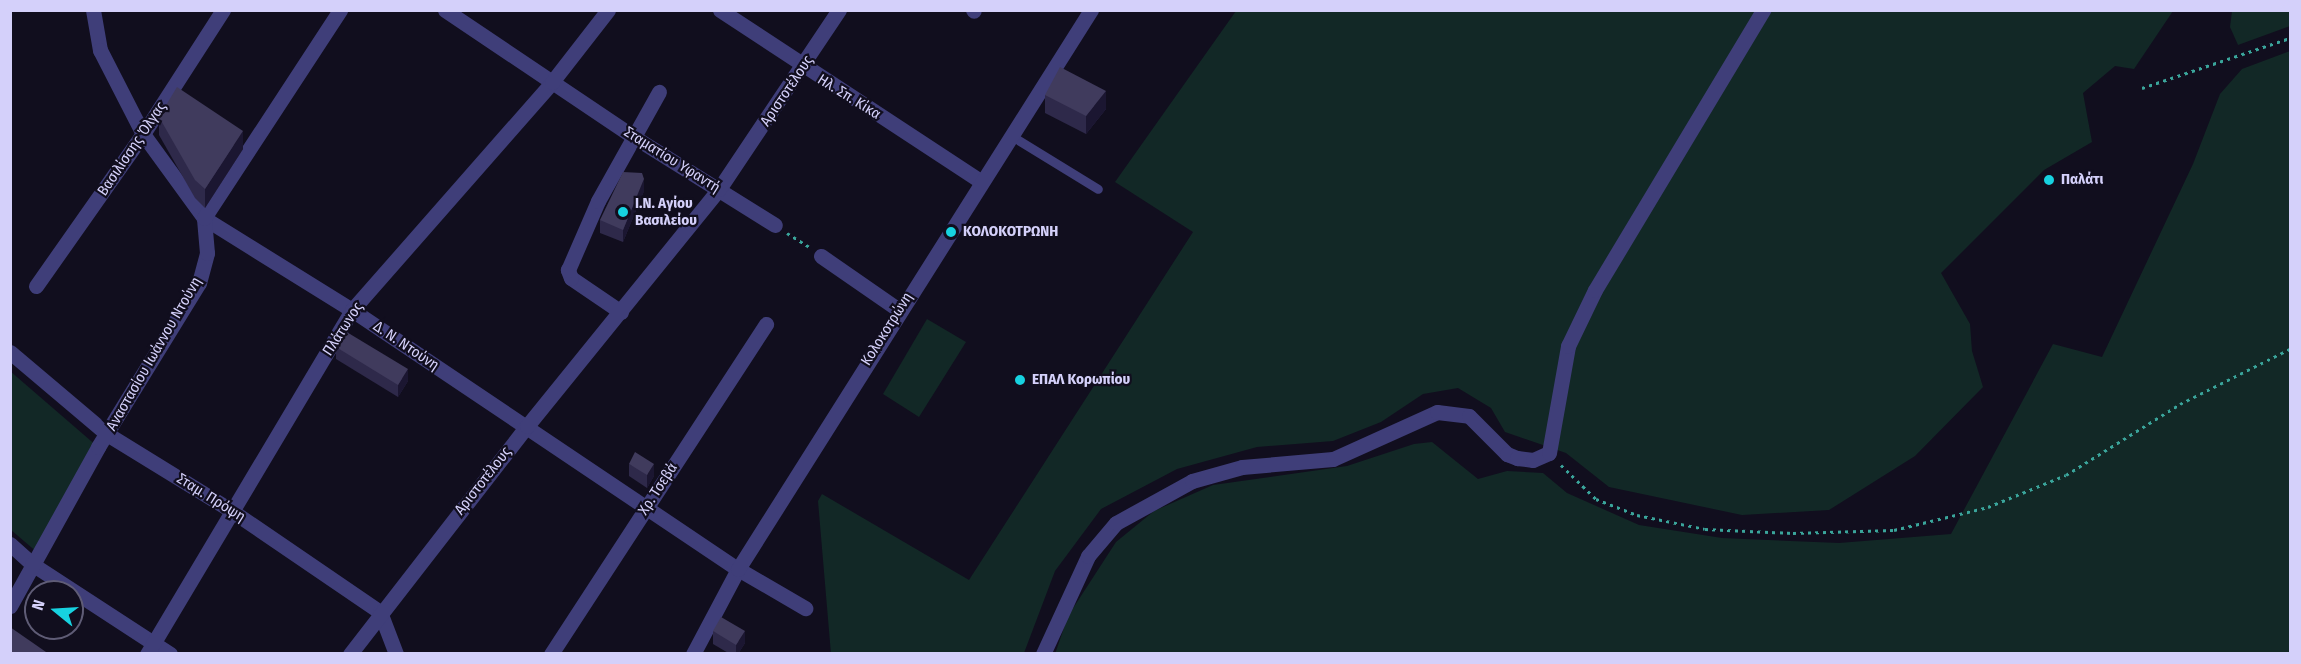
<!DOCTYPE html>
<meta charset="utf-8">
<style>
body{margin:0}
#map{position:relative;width:2301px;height:664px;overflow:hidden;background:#110e1e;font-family:"Fira Sans Condensed",sans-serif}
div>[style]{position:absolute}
.green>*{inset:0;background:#122826}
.path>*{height:3px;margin-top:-1.5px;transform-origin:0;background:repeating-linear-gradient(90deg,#3aa59b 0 3px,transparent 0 7.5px)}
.service>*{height:9px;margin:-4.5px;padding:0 4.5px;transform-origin:4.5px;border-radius:4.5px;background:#3f3e79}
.minor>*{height:15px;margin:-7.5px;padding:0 7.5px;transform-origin:7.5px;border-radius:7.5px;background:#3f3e79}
.tertiary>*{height:15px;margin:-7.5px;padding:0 7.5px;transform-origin:7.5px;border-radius:7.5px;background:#3f3e79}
.wall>*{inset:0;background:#2e294a}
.shaded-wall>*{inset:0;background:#1b1631}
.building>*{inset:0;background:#403b5d}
.dots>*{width:16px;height:16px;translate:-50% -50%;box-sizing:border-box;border:3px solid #110e1e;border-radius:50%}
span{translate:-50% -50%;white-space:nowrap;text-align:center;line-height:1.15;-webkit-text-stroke:4.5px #110e1e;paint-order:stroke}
.street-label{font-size:15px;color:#d4d0fa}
.poi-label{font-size:15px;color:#d4d0fa;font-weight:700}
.left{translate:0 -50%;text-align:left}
.frame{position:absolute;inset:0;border:12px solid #d4d0fa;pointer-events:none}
.north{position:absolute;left:24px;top:580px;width:60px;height:60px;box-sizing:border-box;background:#110e1e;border:2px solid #5f5c76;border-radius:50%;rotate:288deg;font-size:16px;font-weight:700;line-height:24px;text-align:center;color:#d4d0fa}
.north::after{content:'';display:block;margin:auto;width:21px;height:27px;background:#17d2e0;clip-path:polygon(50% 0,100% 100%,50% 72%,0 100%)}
</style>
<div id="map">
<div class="green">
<i style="clip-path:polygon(1236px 11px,2173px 11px,2134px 69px,2115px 66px,2083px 93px,2092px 142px,2044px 170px,1941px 273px,1970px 324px,1972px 351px,1983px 387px,1915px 456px,1829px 510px,1742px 515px,1609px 487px,1566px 453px,1505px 432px,1491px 408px,1458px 388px,1423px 394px,1381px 422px,1333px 441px,1257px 447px,1177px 469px,1101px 509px,1055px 571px,1024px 653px,831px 654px,818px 501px,822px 494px,969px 580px,1193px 232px,1115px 182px)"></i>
<i style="clip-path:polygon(2232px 11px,2290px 11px,2290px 26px,2238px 45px,2230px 27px)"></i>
<i style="clip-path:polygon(2290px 51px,2290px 653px,1055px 654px,1068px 616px,1116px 542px,1154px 511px,1213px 485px,1347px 466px,1414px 444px,1432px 442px,1478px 479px,1507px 471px,1543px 473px,1567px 493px,1639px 525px,1722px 538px,1839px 543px,1951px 534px,2053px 344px,2102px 357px,2193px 164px,2220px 94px,2242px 69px)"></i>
<i style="clip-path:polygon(927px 319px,966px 342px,919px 417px,883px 394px)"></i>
<i style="clip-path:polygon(10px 371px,98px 447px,38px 553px,11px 530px)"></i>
</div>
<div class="path">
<i style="left:2142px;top:88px;width:156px;rotate:-18.7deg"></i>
<i style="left:787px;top:233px;width:26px;rotate:32deg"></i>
<i style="left:1561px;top:465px;width:49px;rotate:44.2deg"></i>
<i style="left:1596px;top:499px;width:44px;rotate:21.3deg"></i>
<i style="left:1637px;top:515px;width:69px;rotate:11.6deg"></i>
<i style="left:1705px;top:529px;width:88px;rotate:2.6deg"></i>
<i style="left:1793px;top:533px;width:101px;rotate:-1.7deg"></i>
<i style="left:1894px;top:530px;width:97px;rotate:-13.7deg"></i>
<i style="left:1988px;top:507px;width:84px;rotate:-22.3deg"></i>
<i style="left:2066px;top:475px;width:134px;rotate:-31.9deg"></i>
<i style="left:2180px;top:404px;width:123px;rotate:-26.6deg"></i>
</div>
<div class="service">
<i style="left:1010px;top:135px;width:103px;rotate:31.5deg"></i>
</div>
<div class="minor">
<i style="left:93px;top:10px;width:41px;rotate:80.1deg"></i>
<i style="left:100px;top:50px;width:94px;rotate:62.9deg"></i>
<i style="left:143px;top:134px;width:104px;rotate:54deg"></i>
<i style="left:204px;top:218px;width:174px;rotate:31.9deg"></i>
<i style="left:352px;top:310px;width:465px;rotate:33.9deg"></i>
<i style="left:738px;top:569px;width:78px;rotate:30.2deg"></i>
<i style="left:445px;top:10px;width:228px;rotate:33.9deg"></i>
<i style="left:634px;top:137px;width:166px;rotate:32deg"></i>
<i style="left:720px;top:10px;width:311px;rotate:33.3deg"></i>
<i style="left:973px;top:10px;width:1px;rotate:45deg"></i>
<i style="left:821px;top:256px;width:95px;rotate:34.7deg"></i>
<i style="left:36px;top:286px;width:186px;rotate:-54.9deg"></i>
<i style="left:143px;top:134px;width:148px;rotate:-57.2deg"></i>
<i style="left:621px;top:312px;width:60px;rotate:-145.8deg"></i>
<i style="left:571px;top:278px;width:9px;rotate:-111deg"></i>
<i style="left:568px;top:270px;width:75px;rotate:-66.5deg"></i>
<i style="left:598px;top:201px;width:125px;rotate:-60.8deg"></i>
<i style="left:10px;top:352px;width:127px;rotate:40.2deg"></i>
<i style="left:107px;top:434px;width:147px;rotate:31.6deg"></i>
<i style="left:232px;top:511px;width:179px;rotate:34.3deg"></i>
<i style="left:380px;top:612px;width:45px;rotate:69.1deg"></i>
<i style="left:10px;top:544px;width:30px;rotate:42deg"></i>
<i style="left:32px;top:564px;width:165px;rotate:33.1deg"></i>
<i style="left:10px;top:606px;width:182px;rotate:-61deg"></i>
<i style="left:98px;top:447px;width:193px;rotate:-58.4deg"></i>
<i style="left:199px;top:283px;width:31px;rotate:-75deg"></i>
<i style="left:207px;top:253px;width:35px;rotate:-95deg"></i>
<i style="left:204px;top:218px;width:249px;rotate:-56.8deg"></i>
<i style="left:147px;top:654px;width:400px;rotate:-59.2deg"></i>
<i style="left:352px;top:310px;width:303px;rotate:-48.7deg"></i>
<i style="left:552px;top:82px;width:91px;rotate:-52.1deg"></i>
<i style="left:350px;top:654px;width:289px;rotate:-52.2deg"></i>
<i style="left:527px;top:426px;width:305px;rotate:-51deg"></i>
<i style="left:719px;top:189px;width:216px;rotate:-56.2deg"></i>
<i style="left:551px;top:654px;width:394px;rotate:-56.9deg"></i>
<i style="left:1043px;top:654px;width:108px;rotate:-65.3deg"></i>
<i style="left:1088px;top:556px;width:43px;rotate:-49.7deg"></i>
<i style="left:1116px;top:523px;width:87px;rotate:-28.9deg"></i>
<i style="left:1192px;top:481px;width:52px;rotate:-15.6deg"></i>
<i style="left:1242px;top:467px;width:91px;rotate:-5deg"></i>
<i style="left:1333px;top:459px;width:114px;rotate:-24.3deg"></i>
<i style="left:1437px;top:412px;width:32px;rotate:7deg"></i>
<i style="left:1469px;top:416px;width:54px;rotate:45deg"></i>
<i style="left:1507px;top:454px;width:11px;rotate:22deg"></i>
<i style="left:1517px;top:458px;width:16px;rotate:7deg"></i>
<i style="left:1533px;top:460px;width:17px;rotate:-24deg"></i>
<i style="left:1549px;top:453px;width:109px;rotate:-79.9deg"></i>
<i style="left:1568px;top:346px;width:62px;rotate:-64.3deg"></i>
<i style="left:1595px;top:290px;width:327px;rotate:-59deg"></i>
</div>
<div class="tertiary">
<i style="left:693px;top:654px;width:96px;rotate:-62.1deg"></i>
<i style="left:738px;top:569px;width:661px;rotate:-57.73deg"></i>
</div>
<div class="wall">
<i style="clip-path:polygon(1045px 95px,1106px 109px,1086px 134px,1045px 113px)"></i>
<i style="clip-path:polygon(159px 117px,243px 149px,205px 208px,195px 198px,159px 135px)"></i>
<i style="clip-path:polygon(644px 191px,623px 242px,600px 233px,600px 220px)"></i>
<i style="clip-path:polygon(336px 347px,408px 381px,398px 397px,336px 359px)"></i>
<i style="clip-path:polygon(629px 464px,654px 476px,647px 488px,629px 476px)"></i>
<i style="clip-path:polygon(713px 631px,745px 643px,738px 654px,730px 654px,713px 644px)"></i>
</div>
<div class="shaded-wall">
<i style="clip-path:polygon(1106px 91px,1106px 109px,1086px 134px,1086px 116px)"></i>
<i style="clip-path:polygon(243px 131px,243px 149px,205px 208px,205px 189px)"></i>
<i style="clip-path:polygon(644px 179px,644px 191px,623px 242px,623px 230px)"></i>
<i style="clip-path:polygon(408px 369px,408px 381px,398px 397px,398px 385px)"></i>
<i style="clip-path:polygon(654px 464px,654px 476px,647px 488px,647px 475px)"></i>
<i style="clip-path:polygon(745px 631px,745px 643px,738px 654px,736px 654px,736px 645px)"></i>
</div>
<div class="building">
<i style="clip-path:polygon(1060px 67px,1106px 91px,1086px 116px,1045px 95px)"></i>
<i style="clip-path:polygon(177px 87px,243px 131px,205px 189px,195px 180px,159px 117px)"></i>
<i style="clip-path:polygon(623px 172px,642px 173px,644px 179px,623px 230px,600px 220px)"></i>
<i style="clip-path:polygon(345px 331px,408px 369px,398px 385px,336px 347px)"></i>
<i style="clip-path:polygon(635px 452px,654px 464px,647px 475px,629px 464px)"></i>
<i style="clip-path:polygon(721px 617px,745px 631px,736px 645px,713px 631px)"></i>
<i style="clip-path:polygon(10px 627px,46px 652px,45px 654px,10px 654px)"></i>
</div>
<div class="dots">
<i style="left:2049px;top:180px;background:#17d2e0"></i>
<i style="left:623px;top:212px;background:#17d2e0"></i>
<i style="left:951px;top:232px;background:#17d2e0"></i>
<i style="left:1020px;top:380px;background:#17d2e0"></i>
</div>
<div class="street-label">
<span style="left:787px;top:91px;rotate:-56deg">Αριστοτέλους</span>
<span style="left:849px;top:97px;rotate:32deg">Ηλ. Σπ. Κίκα</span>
<span style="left:132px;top:149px;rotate:-56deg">Βασιλίσσης Όλγας</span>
<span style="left:672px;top:160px;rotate:32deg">Σταματίου Υφαντή</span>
<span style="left:343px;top:329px;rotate:-57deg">Πλάτωνος</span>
<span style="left:887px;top:329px;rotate:-58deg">Κολοκοτρώνη</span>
<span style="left:406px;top:346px;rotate:34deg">Δ. Ν. Ντούνη</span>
<span style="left:154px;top:354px;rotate:-60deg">Αναστασίου Ιωάννου Ντούνη</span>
<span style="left:483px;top:481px;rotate:-52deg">Αριστοτέλους</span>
<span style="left:658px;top:489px;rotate:-57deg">Χρ. Τσεβά</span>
<span style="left:211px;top:498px;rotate:32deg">Σταμ. Πρόψη</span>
</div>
<div class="poi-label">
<span class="left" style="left:2061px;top:180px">Παλάτι</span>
<span class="left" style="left:635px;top:212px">Ι.Ν. Αγίου<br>Βασιλείου</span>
<span class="left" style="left:963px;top:232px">ΚΟΛΟΚΟΤΡΩΝΗ</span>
<span class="left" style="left:1032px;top:380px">ΕΠΑΛ Κορωπίου</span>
</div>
<div class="frame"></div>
<div class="north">N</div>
</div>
